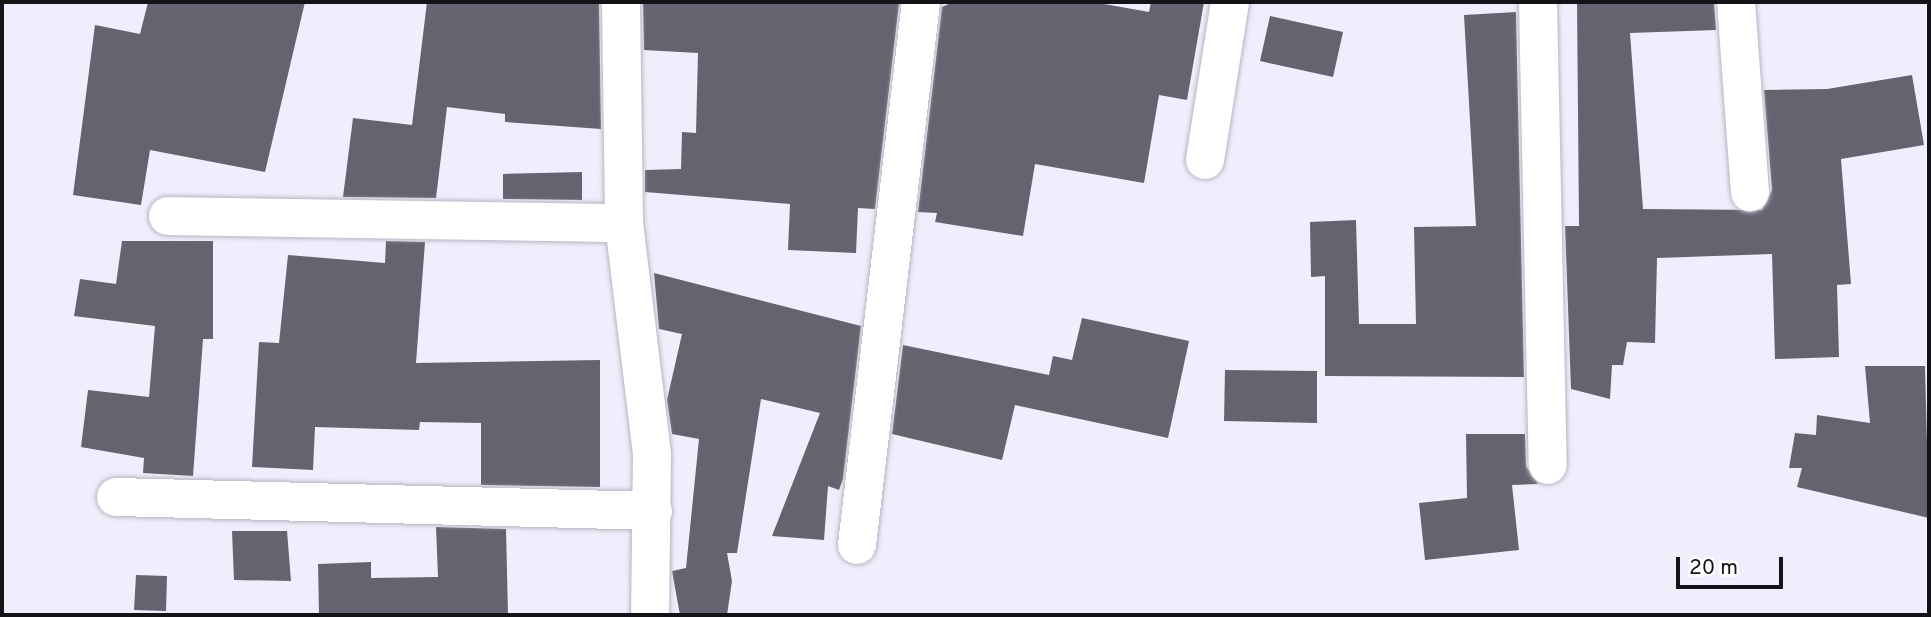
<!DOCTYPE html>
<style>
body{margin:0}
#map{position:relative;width:1931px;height:617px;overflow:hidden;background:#efeefc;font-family:Overpass,sans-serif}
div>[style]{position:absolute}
.building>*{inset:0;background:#656370}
.roads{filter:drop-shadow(0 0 2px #b7b5c3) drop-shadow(0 0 2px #b7b5c3)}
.street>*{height:38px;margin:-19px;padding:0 19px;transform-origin:19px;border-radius:19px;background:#fff}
span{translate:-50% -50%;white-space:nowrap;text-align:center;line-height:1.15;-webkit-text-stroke:6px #fff;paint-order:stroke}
.frame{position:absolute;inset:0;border:4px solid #141318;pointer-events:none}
.scale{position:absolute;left:1676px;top:557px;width:107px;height:32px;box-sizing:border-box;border:4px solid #141318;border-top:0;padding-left:9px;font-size:21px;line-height:24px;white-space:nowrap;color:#141318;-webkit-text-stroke:5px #fff;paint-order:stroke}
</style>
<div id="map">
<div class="building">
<i style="clip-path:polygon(148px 2px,305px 2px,265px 172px,150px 150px,141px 205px,73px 195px,95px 25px,140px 34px)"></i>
<i style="clip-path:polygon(427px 2px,599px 2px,601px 129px,505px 122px,505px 114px,447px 107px,436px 198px,343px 197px,353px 118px,412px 125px)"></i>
<i style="clip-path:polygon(643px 2px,899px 4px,875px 209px,858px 208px,856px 253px,788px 250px,790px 204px,645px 192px,645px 170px,681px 169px,682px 132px,696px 133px,698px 53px,644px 50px)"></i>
<i style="clip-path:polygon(953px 2px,1093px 2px,1149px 12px,1151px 2px,1204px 2px,1187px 100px,1159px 95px,1144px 183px,1035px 164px,1023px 236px,935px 222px,937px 213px,918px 212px,942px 7px)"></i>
<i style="clip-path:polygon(1577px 2px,1714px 2px,1716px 30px,1630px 33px,1643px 209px,1762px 210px,1772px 190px,1764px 90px,1827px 89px,1912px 75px,1924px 145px,1841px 159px,1851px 284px,1837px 285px,1839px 357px,1775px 359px,1772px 254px,1657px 258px,1655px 343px,1627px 342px,1623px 365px,1612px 365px,1610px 399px,1571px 389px,1565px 226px,1579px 226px)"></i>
<i style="clip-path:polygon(1516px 12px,1524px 377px,1325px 376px,1325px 276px,1311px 277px,1310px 222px,1356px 220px,1359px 324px,1416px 324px,1414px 227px,1476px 226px,1464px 15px)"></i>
<i style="clip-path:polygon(1270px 16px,1343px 32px,1333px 77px,1260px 61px)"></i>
<i style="clip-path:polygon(582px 172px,582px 200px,503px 199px,503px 174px)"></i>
<i style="clip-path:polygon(122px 241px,213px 241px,213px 339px,203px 339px,193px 476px,143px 473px,144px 458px,81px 447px,88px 390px,149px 397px,155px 326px,74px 316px,80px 279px,116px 284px)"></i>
<i style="clip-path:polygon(386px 241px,425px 242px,416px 363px,600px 360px,600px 487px,481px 485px,481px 423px,420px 422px,419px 430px,315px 427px,313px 470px,252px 467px,259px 342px,279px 343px,288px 255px,385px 263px)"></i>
<i style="clip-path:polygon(654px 273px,861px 326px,843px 479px,839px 490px,828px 486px,824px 540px,772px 536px,820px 413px,761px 399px,737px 553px,727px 553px,732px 581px,727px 615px,680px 615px,672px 571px,686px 568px,699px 439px,672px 434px,667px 400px,682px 334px,659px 329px)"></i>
<i style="clip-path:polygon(1082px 318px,1189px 341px,1168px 438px,1015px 405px,1002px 460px,892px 434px,903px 345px,1049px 375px,1053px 356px,1072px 360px)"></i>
<i style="clip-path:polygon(1865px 366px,1925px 366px,1929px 518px,1797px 487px,1802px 468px,1789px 468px,1795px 433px,1816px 435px,1817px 415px,1870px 423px)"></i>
<i style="clip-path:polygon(1225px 370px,1317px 371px,1317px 423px,1224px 421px)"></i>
<i style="clip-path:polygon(1466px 434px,1525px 434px,1526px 466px,1538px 484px,1512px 485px,1519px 550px,1425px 560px,1419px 503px,1467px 498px)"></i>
<i style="clip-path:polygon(436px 527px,506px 529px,508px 615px,319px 615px,318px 564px,371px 562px,371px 578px,438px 577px)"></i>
<i style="clip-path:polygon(232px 531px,287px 531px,291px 581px,234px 580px)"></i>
<i style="clip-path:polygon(136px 575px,167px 576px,166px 611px,134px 610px)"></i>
</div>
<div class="roads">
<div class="street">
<i style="left:621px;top:2px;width:221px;rotate:89.2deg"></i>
<i style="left:624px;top:223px;width:233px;rotate:83.1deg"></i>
<i style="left:652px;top:454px;width:161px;rotate:90.7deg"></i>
<i style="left:1538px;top:2px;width:463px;rotate:88.8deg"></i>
<i style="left:1736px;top:2px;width:191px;rotate:85.8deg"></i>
<i style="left:1205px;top:160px;width:160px;rotate:-81deg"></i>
<i style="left:168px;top:216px;width:456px;rotate:0.9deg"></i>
<i style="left:116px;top:497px;width:537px;rotate:1.49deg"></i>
<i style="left:857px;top:545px;width:547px;rotate:-83.28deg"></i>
</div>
</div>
<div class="frame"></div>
<div class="scale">20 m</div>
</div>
